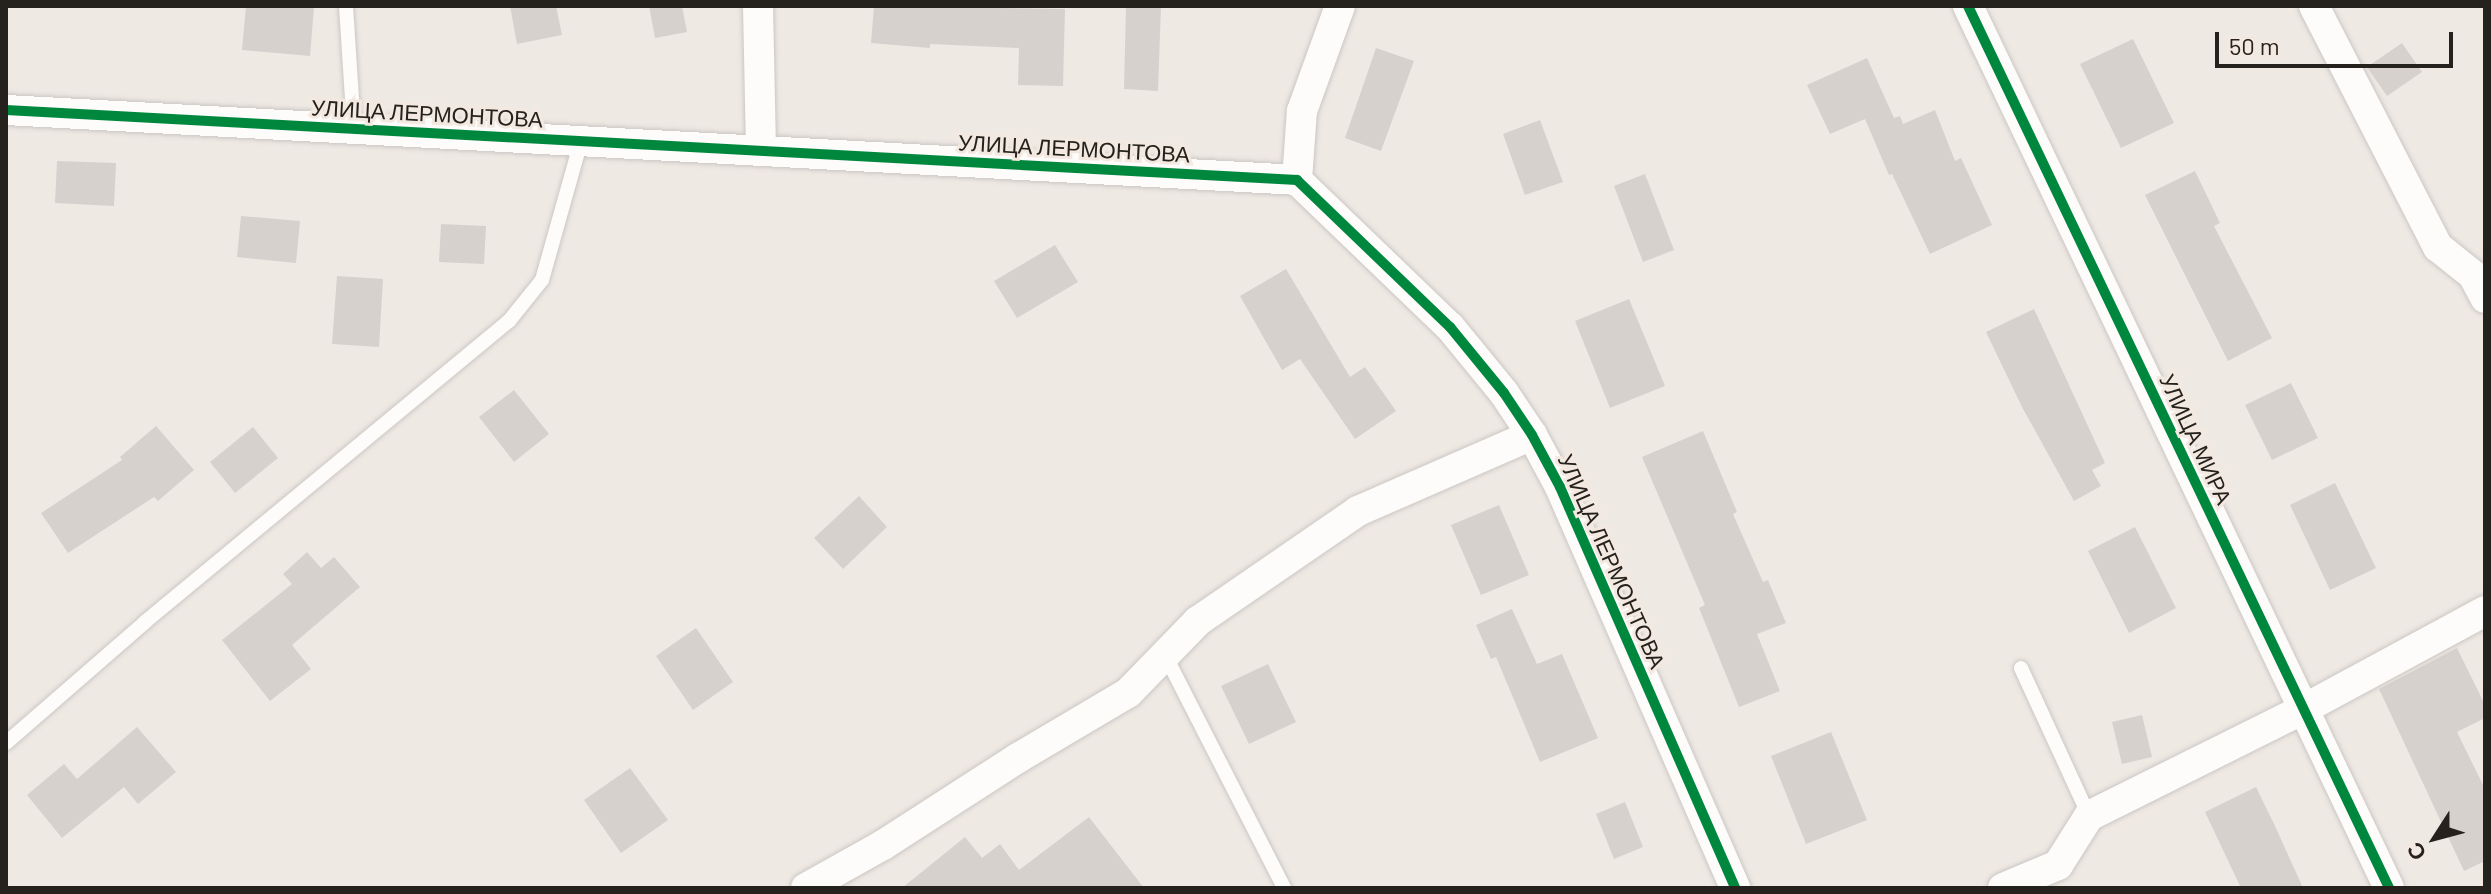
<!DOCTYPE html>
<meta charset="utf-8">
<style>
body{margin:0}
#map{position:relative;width:2491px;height:894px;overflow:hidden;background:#efe9e4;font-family:Barlow,sans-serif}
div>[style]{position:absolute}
.building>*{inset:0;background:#d6d1cd}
.roads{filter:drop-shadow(0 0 2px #cbc7c3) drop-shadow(0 0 2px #cbc7c3)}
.service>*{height:14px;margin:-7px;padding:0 7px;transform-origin:7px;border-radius:7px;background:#fdfcfb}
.minor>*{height:30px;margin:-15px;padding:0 15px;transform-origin:15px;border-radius:15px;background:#fdfcfb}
.cycleway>*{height:10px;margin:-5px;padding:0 5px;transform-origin:5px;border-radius:5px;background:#00873e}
span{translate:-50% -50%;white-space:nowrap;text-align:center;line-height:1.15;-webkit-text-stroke:6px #f3e9e0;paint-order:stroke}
.street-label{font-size:22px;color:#25221e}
.frame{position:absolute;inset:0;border:8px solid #25221e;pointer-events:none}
.north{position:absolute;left:2395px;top:798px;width:80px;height:80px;-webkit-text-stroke:6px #f3e9e0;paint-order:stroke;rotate:234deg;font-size:22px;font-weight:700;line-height:32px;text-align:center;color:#25221e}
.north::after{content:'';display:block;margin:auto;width:28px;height:36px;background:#25221e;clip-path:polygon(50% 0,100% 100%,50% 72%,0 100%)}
.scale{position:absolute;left:2215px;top:32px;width:238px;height:36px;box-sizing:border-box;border:4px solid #25221e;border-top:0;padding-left:10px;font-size:24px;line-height:28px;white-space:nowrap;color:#25221e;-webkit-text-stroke:6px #f3e9e0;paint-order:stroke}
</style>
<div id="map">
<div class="building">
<i style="clip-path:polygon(246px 6px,314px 7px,310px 56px,242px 50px)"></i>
<i style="clip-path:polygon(510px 6px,556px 6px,562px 35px,517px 44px)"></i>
<i style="clip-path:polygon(649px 6px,682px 6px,687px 32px,655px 38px)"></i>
<i style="clip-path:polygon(874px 6px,1065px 9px,1063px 86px,1018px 85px,1019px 48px,930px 44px,930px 48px,871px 43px)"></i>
<i style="clip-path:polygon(1126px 6px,1161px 6px,1158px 91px,1124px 89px)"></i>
<i style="clip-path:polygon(2133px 39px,2174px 123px,2121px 148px,2080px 64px)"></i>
<i style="clip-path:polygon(2402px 43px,2422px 72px,2387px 96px,2367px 67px)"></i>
<i style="clip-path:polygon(1376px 48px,1414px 61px,1381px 151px,1345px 138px)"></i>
<i style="clip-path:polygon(1867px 58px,1894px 118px,1900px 116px,1903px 124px,1935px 110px,1955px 161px,1961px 158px,1992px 225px,1930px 254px,1892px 174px,1889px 175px,1865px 119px,1830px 134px,1807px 85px)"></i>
<i style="clip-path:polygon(1540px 120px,1563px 182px,1525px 195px,1503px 134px)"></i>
<i style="clip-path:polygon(57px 161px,116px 163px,114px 206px,55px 203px)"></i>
<i style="clip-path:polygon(2195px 171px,2220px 223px,2214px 226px,2272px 338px,2228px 361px,2145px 195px)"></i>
<i style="clip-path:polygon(1645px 174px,1674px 250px,1643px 262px,1614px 186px)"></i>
<i style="clip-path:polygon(241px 216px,300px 221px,296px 263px,237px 257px)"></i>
<i style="clip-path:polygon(441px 224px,486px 226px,484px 264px,439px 262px)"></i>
<i style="clip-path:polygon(1055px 245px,1078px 282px,1017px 318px,994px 281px)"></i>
<i style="clip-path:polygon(1286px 269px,1350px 377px,1365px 367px,1396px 411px,1355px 439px,1300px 359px,1282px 370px,1240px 296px)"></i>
<i style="clip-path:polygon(337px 276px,383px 279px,379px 347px,332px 344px)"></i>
<i style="clip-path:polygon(1629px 299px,1665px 386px,1610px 408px,1575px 321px)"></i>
<i style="clip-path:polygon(2034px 309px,2105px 463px,2092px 470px,2101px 486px,2074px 501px,2022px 407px,1986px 332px)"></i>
<i style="clip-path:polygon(2291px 383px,2318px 438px,2272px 460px,2245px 405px)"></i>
<i style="clip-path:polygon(514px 390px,549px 434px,514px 462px,479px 417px)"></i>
<i style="clip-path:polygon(156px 426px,194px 470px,158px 501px,154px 497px,68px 553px,41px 513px,122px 460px,120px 457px)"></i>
<i style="clip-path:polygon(253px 427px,278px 458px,235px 493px,210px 462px)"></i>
<i style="clip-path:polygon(1703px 431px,1737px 512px,1733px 514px,1763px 582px,1768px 580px,1786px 623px,1757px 634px,1780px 691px,1739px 707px,1699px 608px,1705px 605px,1642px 457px)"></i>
<i style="clip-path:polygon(2335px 483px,2376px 568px,2330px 590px,2290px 505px)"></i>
<i style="clip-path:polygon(859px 496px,887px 527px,843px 569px,814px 538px)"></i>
<i style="clip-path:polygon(1499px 505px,1529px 575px,1481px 595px,1451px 525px)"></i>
<i style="clip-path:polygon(2135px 527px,2176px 608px,2129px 633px,2088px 551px)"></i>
<i style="clip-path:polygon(307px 552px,321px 568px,334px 557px,360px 587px,292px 645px,311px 669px,270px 701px,222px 640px,292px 584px,283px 574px)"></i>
<i style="clip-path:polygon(1512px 609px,1537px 664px,1562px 654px,1598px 738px,1540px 762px,1496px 657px,1491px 659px,1476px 625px)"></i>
<i style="clip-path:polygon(696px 628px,733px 682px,693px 710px,656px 656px)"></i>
<i style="clip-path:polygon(2457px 648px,2485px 705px,2485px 718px,2457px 732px,2485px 789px,2485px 861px,2464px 871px,2379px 689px)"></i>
<i style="clip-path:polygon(1268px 664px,1296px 722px,1249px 744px,1221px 686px)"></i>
<i style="clip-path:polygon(2142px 715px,2152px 757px,2122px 764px,2112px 722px)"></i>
<i style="clip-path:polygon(137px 727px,176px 772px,138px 804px,124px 787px,62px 838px,27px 795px,64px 764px,77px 779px)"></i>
<i style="clip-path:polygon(1831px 732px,1867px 820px,1806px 844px,1771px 756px)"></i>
<i style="clip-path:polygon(630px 768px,668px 820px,621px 853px,584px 800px)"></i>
<i style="clip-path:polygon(2256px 787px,2275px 826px,2303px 888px,2241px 888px,2205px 812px)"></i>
<i style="clip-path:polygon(1625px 802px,1643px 847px,1614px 859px,1596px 814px)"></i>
<i style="clip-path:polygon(1089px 817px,1144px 888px,902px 888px,965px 837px,982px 858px,1000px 844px,1019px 870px)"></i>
</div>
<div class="roads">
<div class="service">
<i style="left:346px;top:6px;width:123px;rotate:86.3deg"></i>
<i style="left:1165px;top:655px;width:262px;rotate:62.9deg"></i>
<i style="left:2021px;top:668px;width:163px;rotate:65.3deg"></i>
<i style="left:6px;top:743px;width:184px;rotate:-41deg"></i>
<i style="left:145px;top:622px;width:472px;rotate:-39.6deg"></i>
<i style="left:509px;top:321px;width:53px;rotate:-51.2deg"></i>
<i style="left:542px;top:280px;width:144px;rotate:-74.3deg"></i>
</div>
<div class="minor">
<i style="left:758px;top:6px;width:145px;rotate:88.8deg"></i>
<i style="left:1968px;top:6px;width:977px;rotate:64.48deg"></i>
<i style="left:2314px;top:6px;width:271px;rotate:62.8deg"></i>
<i style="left:2438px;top:247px;width:45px;rotate:38.7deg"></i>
<i style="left:2473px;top:275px;width:26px;rotate:62deg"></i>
<i style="left:6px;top:110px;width:1293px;rotate:3.1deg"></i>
<i style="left:1297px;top:180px;width:212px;rotate:43.9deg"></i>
<i style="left:1450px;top:327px;width:85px;rotate:50.7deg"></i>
<i style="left:1504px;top:393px;width:50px;rotate:56.3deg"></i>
<i style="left:1532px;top:435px;width:59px;rotate:61.7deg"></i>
<i style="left:1560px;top:487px;width:438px;rotate:66.4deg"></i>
<i style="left:1297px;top:180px;width:69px;rotate:-85.9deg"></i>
<i style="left:1302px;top:111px;width:112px;rotate:-70.1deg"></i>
<i style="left:806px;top:888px;width:88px;rotate:-29.2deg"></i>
<i style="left:883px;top:845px;width:161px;rotate:-32.8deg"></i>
<i style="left:1018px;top:758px;width:128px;rotate:-30.6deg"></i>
<i style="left:1128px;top:693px;width:100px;rotate:-45.8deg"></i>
<i style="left:1198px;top:621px;width:194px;rotate:-34.5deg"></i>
<i style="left:1358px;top:511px;width:190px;rotate:-23.6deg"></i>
<i style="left:2003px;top:888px;width:60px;rotate:-22.7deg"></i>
<i style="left:2058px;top:865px;width:58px;rotate:-57.7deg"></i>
<i style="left:2089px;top:816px;width:238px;rotate:-26.5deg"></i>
<i style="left:2302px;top:710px;width:208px;rotate:-28.4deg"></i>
</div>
</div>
<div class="cycleway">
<i style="left:1968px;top:6px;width:977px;rotate:64.48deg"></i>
<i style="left:6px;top:110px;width:1293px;rotate:3.1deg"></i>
<i style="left:1297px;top:180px;width:212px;rotate:43.9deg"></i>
<i style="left:1450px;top:327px;width:85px;rotate:50.7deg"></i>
<i style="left:1504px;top:393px;width:50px;rotate:56.3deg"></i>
<i style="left:1532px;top:435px;width:59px;rotate:61.7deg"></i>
<i style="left:1560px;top:487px;width:438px;rotate:66.4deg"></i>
</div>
<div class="street-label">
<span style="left:427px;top:113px;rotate:3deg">УЛИЦА ЛЕРМОНТОВА</span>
<span style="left:1074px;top:148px;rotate:3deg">УЛИЦА ЛЕРМОНТОВА</span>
<span style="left:2196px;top:439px;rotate:65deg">УЛИЦА МИРА</span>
<span style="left:1612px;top:561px;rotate:66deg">УЛИЦА ЛЕРМОНТОВА</span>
</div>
<div class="frame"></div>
<div class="north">С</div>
<div class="scale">50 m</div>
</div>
